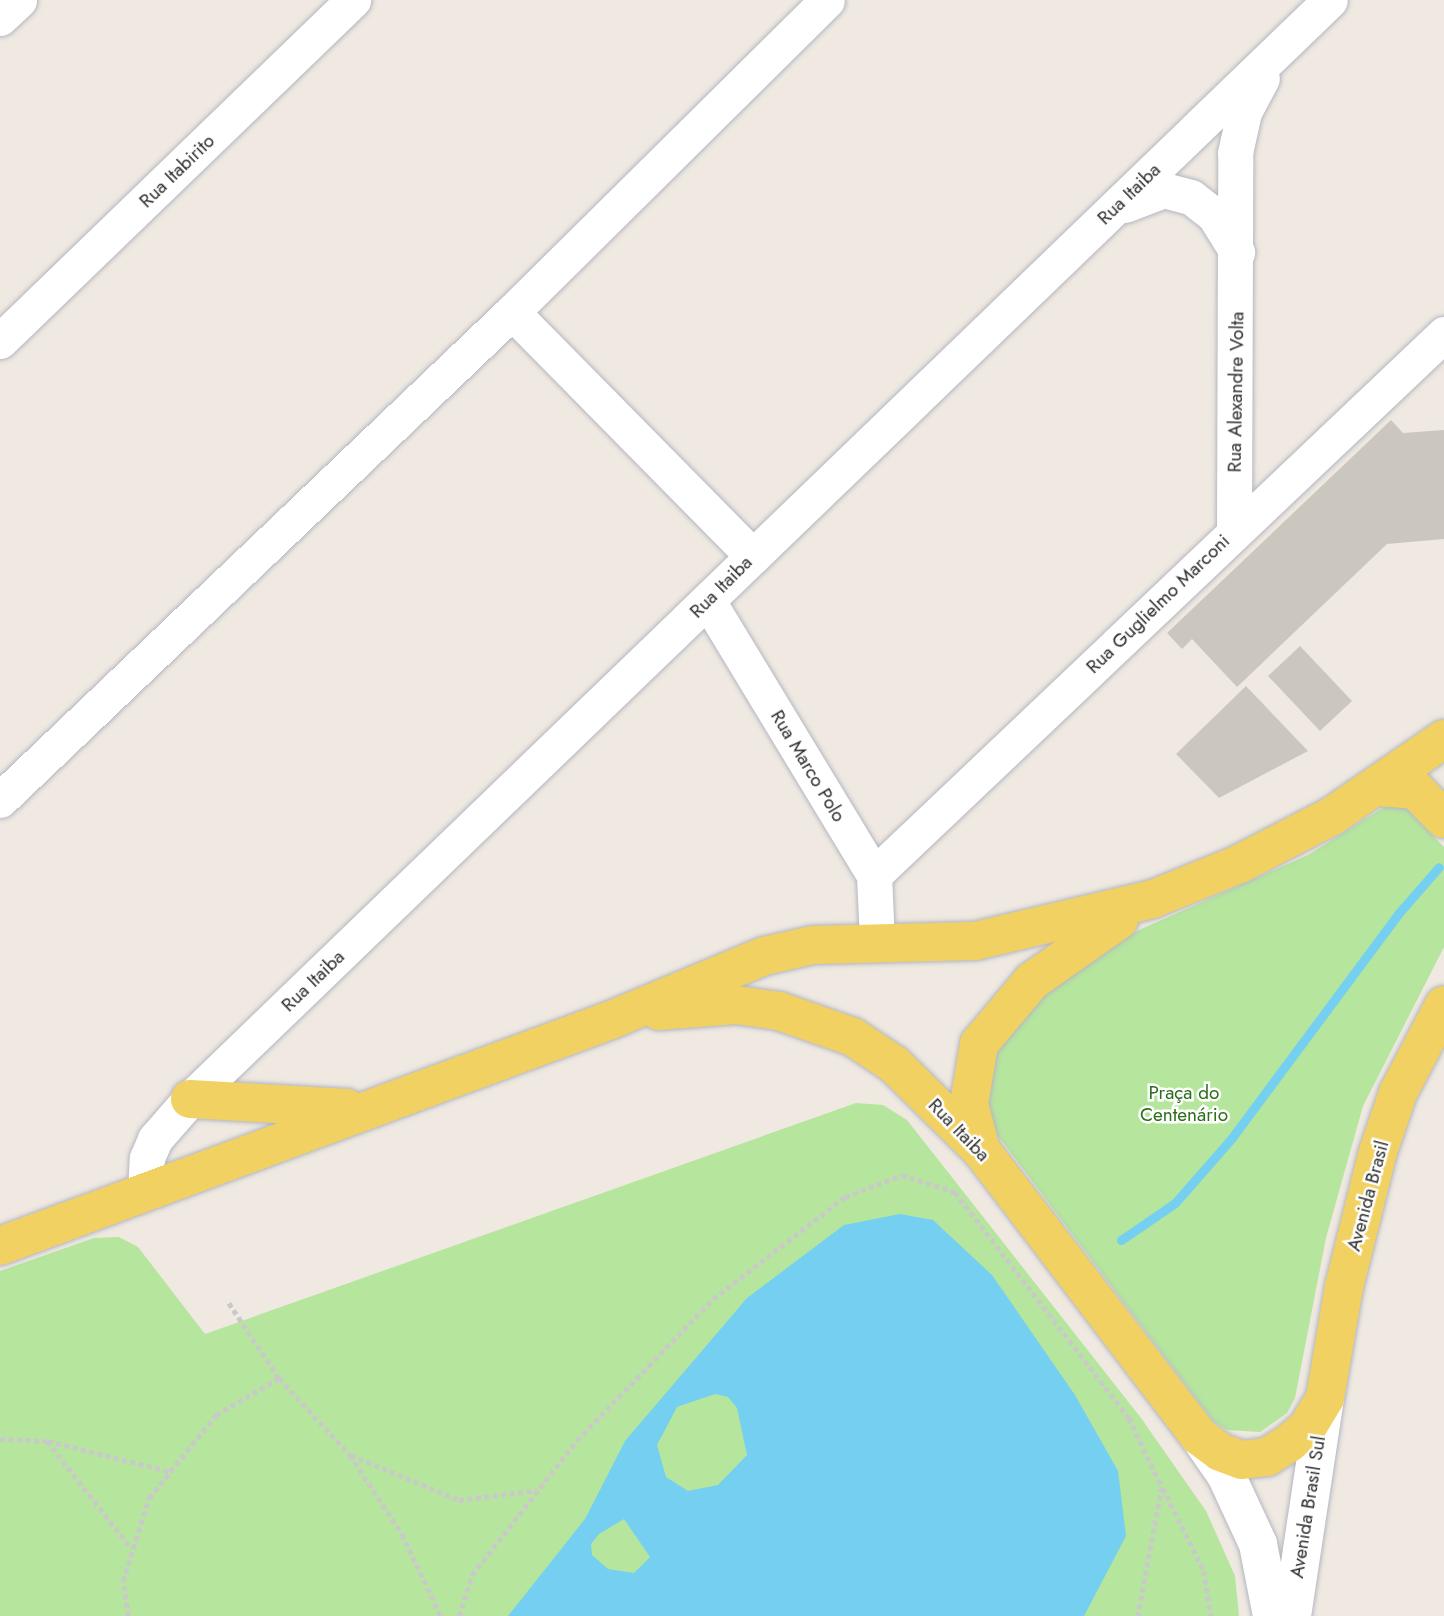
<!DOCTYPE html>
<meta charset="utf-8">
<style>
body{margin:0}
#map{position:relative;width:1444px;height:1616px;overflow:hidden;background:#efe9e1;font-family:Jost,sans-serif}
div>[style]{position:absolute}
.green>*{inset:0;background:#b6e59e}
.water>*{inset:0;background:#75cff0}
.stream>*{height:9px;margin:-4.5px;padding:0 4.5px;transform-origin:4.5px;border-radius:4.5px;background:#75cff0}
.building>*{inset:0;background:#cbc7bf}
.path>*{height:4.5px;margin-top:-2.25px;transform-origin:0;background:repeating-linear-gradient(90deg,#c9c9c9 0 5px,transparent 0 8.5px)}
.roads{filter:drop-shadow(0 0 2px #b4b7c1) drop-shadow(0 0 2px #b4b7c1)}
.street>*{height:35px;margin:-17.5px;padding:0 17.5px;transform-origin:17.5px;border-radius:17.5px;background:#fff}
.secondary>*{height:38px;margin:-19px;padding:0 19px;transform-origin:19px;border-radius:19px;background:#fff}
.primary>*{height:38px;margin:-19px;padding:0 19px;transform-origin:19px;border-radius:19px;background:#f2d163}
span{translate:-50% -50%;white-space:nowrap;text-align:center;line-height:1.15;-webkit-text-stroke:5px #fff;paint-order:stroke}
.street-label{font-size:19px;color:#2e2e2e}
.park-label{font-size:19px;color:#2c6e1b}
</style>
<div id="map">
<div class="green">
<i style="clip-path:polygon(1397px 799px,1444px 847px,1444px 947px,1363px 1106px,1326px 1238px,1295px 1398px,1287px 1413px,1260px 1432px,1227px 1430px,1213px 1421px,989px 1124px,987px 1088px,995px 1052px,1013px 1020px,1073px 967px,1139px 930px,1308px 855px)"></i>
<i style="clip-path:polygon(856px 1103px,883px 1105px,907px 1120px,1141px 1418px,1206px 1511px,1235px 1576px,1239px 1616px,0 1616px,0 1271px,94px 1238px,119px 1237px,138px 1247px,205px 1334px)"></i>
</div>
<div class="water">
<i style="clip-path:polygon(evenodd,900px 1214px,933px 1220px,992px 1275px,1075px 1395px,1118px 1471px,1126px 1536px,1084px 1616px,508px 1616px,585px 1519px,625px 1441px,747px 1298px,844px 1225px,900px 1214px,715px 1394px,728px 1397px,737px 1408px,747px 1455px,718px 1485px,688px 1491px,666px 1477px,657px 1445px,677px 1407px,715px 1394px,900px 1214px,624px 1519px,650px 1557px,634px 1573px,608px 1569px,592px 1555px,591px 1544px,599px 1534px,624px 1519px)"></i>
</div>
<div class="stream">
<i style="left:1121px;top:1240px;width:65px;rotate:-34.4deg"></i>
<i style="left:1175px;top:1203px;width:85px;rotate:-48.8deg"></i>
<i style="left:1231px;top:1139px;width:280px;rotate:-53.4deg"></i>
<i style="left:1398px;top:914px;width:62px;rotate:-48.9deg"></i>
</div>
<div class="building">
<i style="clip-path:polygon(1391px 420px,1403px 433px,1444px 430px,1444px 539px,1387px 544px,1237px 687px,1192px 639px,1182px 649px,1167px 633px)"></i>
<i style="clip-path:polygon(1300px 646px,1352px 701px,1320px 731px,1268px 676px)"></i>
<i style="clip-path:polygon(1246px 686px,1308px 751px,1219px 798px,1176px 754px)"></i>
</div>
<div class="path">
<i style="left:229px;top:1303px;width:90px;rotate:56.3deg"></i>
<i style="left:279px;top:1378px;width:105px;rotate:47.3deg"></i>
<i style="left:350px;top:1455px;width:95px;rotate:56.6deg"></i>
<i style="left:402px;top:1534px;width:91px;rotate:64.6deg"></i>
<i style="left:0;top:1439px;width:47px;rotate:2.4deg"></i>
<i style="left:47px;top:1441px;width:137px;rotate:51.8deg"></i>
<i style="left:48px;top:1441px;width:127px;rotate:14.1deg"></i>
<i style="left:351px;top:1455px;width:117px;rotate:22.6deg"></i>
<i style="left:459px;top:1500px;width:79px;rotate:-7.3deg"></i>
<i style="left:1163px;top:1488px;width:93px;rotate:63.7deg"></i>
<i style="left:1204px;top:1571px;width:46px;rotate:81.2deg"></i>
<i style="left:128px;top:1616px;width:35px;rotate:-98deg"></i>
<i style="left:123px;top:1581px;width:87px;rotate:-72.6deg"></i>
<i style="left:149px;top:1498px;width:107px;rotate:-51.1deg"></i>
<i style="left:216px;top:1415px;width:73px;rotate:-30.4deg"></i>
<i style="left:459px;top:1616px;width:43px;rotate:-72.4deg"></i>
<i style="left:472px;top:1575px;width:171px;rotate:-52.1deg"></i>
<i style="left:577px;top:1440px;width:196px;rotate:-46deg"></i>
<i style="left:713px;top:1299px;width:167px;rotate:-37.7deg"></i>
<i style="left:845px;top:1197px;width:61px;rotate:-21.1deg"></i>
<i style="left:902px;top:1175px;width:56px;rotate:17.8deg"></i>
<i style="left:955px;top:1192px;width:285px;rotate:52.4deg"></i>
<i style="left:1129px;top:1418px;width:76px;rotate:64.4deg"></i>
<i style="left:1162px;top:1487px;width:131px;rotate:100.5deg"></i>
</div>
<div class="roads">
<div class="street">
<i style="left:0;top:18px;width:26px;rotate:-43deg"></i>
<i style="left:1125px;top:205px;width:42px;rotate:-21deg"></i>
<i style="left:1164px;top:190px;width:28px;rotate:15deg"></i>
<i style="left:1191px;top:197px;width:29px;rotate:38deg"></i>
<i style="left:1214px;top:215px;width:44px;rotate:58.1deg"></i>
<i style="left:512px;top:312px;width:343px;rotate:45.4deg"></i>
<i style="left:0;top:341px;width:491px;rotate:-44deg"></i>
<i style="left:1234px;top:531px;width:378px;rotate:-89.8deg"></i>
<i style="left:1235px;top:153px;width:42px;rotate:-77.6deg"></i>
<i style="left:1244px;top:112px;width:38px;rotate:-62deg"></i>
<i style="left:708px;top:601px;width:320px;rotate:58.8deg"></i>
<i style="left:874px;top:875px;width:66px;rotate:87.4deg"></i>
<i style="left:0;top:800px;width:707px;rotate:-43.63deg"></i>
<i style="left:512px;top:312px;width:443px;rotate:-44.7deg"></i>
<i style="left:874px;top:875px;width:786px;rotate:-43.5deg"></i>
<i style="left:145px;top:1192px;width:34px;rotate:-87deg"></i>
<i style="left:147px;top:1158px;width:21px;rotate:-67deg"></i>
<i style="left:155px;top:1139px;width:53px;rotate:-48.8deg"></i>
<i style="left:190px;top:1099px;width:1583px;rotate:-43.95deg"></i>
</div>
<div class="secondary">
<i style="left:1199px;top:1436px;width:47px;rotate:55.3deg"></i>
<i style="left:1226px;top:1475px;width:76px;rotate:65.1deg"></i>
<i style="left:1258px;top:1544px;width:73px;rotate:79deg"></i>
<i style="left:1292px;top:1616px;width:220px;rotate:-81.4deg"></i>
</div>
<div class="primary">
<i style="left:1380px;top:787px;width:36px;rotate:5deg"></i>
<i style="left:1416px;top:790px;width:40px;rotate:46deg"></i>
<i style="left:659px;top:1011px;width:77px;rotate:-4.5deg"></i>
<i style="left:736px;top:1005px;width:43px;rotate:7.9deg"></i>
<i style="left:779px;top:1011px;width:78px;rotate:19.4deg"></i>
<i style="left:853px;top:1037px;width:50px;rotate:33.7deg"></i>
<i style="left:895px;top:1065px;width:121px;rotate:44.7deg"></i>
<i style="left:981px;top:1150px;width:360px;rotate:52.7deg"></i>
<i style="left:1199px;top:1436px;width:26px;rotate:37deg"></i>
<i style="left:1220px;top:1452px;width:23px;rotate:20deg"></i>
<i style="left:1242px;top:1460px;width:25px;rotate:-7deg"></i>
<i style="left:1267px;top:1457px;width:26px;rotate:-32deg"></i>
<i style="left:1289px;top:1443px;width:23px;rotate:-40deg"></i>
<i style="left:1307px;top:1428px;width:35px;rotate:-59deg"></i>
<i style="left:1325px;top:1398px;width:113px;rotate:-80.3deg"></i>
<i style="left:1344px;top:1287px;width:139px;rotate:-75.9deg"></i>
<i style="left:1378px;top:1152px;width:62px;rotate:-71.3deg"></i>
<i style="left:1398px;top:1093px;width:99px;rotate:-62.4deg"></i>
<i style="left:190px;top:1099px;width:157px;rotate:3.3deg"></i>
<i style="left:981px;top:1150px;width:48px;rotate:-104.6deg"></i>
<i style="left:969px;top:1104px;width:61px;rotate:-80.5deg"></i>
<i style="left:979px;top:1044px;width:82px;rotate:-49.9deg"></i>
<i style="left:1032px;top:981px;width:106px;rotate:-35deg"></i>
<i style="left:0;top:1246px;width:651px;rotate:-20.3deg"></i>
<i style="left:611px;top:1020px;width:166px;rotate:-22.7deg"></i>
<i style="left:764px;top:956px;width:50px;rotate:-12.7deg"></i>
<i style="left:813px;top:945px;width:162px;rotate:-1.4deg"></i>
<i style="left:975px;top:941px;width:183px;rotate:-13.3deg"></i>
<i style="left:1153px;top:899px;width:93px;rotate:-22.1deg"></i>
<i style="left:1239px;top:864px;width:105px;rotate:-27.3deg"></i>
<i style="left:1332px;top:816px;width:136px;rotate:-34.5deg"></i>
</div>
</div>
<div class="street-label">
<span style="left:177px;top:171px;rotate:-44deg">Rua Itabirito</span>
<span style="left:1129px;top:194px;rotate:-44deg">Rua Itaiba</span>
<span style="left:1236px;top:392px;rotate:-89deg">Rua Alexandre Volta</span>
<span style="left:721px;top:587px;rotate:-45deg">Rua Itaiba</span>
<span style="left:1158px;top:604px;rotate:-44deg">Rua Guglielmo Marconi</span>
<span style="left:808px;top:766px;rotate:59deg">Rua Marco Polo</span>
<span style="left:313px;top:981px;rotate:-44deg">Rua Itaiba</span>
<span style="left:959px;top:1130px;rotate:46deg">Rua Itaiba</span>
<span style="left:1368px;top:1196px;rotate:-75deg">Avenida Brasil</span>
<span style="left:1308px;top:1507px;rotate:-81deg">Avenida Brasil Sul</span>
</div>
<div class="park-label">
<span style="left:1184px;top:1104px">Praça do<br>Centenário</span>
</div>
</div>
